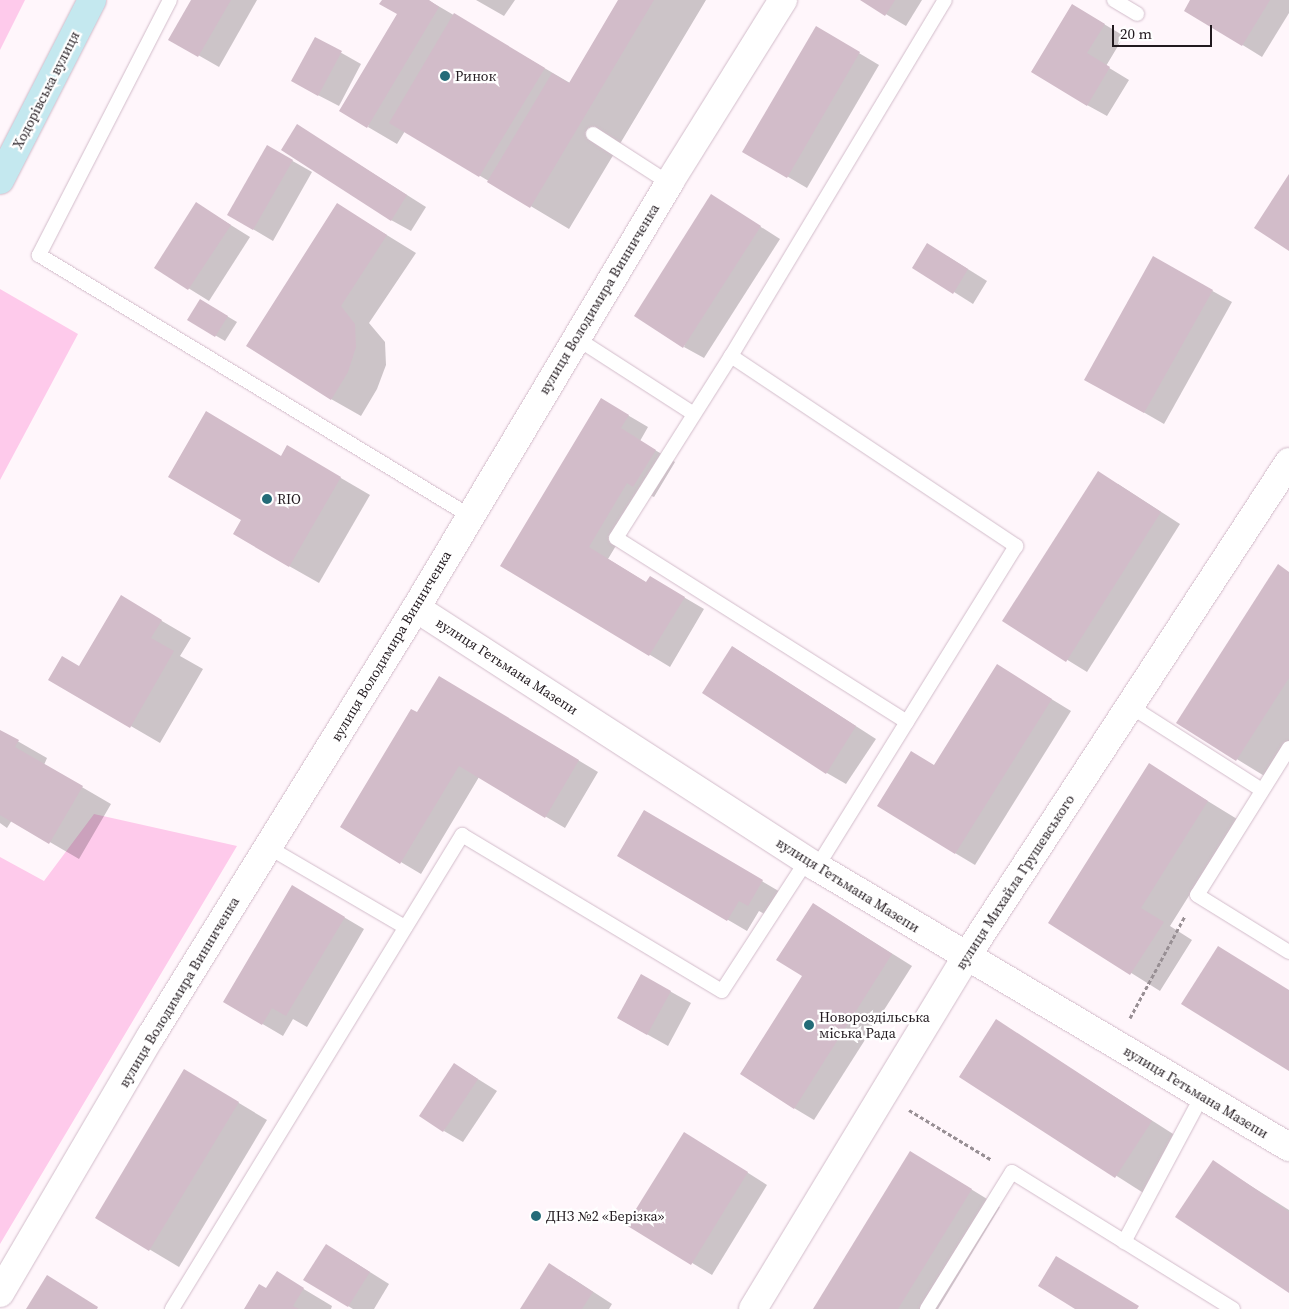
<!DOCTYPE html>
<meta charset="utf-8">
<style>
body{margin:0}
#map{position:relative;width:1289px;height:1309px;overflow:hidden;background:#fff6fb;font-family:"Source Serif 4",serif}
div>[style]{position:absolute}
.green>*{inset:0;background:#fecaeb}
.shadow>*{inset:0;background:#0003}
.building>*{inset:0;background:#d2bcc9}
.path>*{height:3px;margin-top:-1.5px;transform-origin:0;background:repeating-linear-gradient(90deg,#988f94 0 4px,transparent 0 6.5px)}
.roads{filter:drop-shadow(0 0 1px #d2bcca) drop-shadow(0 0 1px #d2bcca)}
.lane>*{height:14px;margin:-7px;padding:0 7px;transform-origin:7px;border-radius:7px;background:#fff}
.street>*{height:28px;margin:-14px;padding:0 14px;transform-origin:14px;border-radius:14px;background:#fff}
.secondary>*{height:28px;margin:-14px;padding:0 14px;transform-origin:14px;border-radius:14px;background:#c4e8ef}
.dots>*{width:14px;height:14px;translate:-50% -50%;box-sizing:border-box;border:2px solid #fff;border-radius:50%}
span{translate:-50% -50%;white-space:nowrap;text-align:center;line-height:1.15;-webkit-text-stroke:4.5px #fff;paint-order:stroke}
.poi-label{font-size:14px;color:#221a1f}
.left{translate:0 -50%;text-align:left}
.street-label{font-size:14px;color:#221a1f}
.scale{position:absolute;left:1112px;top:25px;width:100px;height:22px;box-sizing:border-box;border:2px solid #221a1f;border-top:0;padding-left:6px;font-size:15px;line-height:18px;white-space:nowrap;color:#221a1f;-webkit-text-stroke:4px #fff;paint-order:stroke}
</style>
<div id="map">
<div class="green">
<i style="clip-path:polygon(0 0,25px 0,0 50px)"></i>
<i style="clip-path:polygon(0 289px,78px 334px,0 480px)"></i>
<i style="clip-path:polygon(94px 814px,237px 846px,0 1244px,0 857px,44px 881px)"></i>
</div>
<div class="shadow">
<i style="clip-path:polygon(193px 0,257px 0,219px 67px,170px 39px)"></i>
<i style="clip-path:polygon(383px 0,428px 0,570px 83px,619px 0,706px 0,569px 229px,405px 131px,397px 144px,368px 127px,398px 14px)"></i>
<i style="clip-path:polygon(476px 0,515px 0,504px 16px)"></i>
<i style="clip-path:polygon(862px 0,922px 0,906px 26px)"></i>
<i style="clip-path:polygon(1192px 0,1289px 0,1289px 13px,1262px 57px,1186px 10px)"></i>
<i style="clip-path:polygon(1072px 5px,1124px 36px,1106px 66px,1129px 80px,1107px 116px,1087px 105px)"></i>
<i style="clip-path:polygon(817px 28px,879px 65px,807px 188px,744px 151px)"></i>
<i style="clip-path:polygon(315px 38px,361px 64px,339px 106px,312px 92px)"></i>
<i style="clip-path:polygon(298px 126px,426px 207px,411px 231px,391px 220px)"></i>
<i style="clip-path:polygon(268px 147px,312px 172px,273px 241px,229px 215px)"></i>
<i style="clip-path:polygon(197px 204px,250px 237px,209px 301px,156px 268px)"></i>
<i style="clip-path:polygon(338px 205px,416px 253px,369px 323px,385px 342px,386px 365px,377px 389px,361px 416px,331px 399px)"></i>
<i style="clip-path:polygon(731px 208px,780px 239px,704px 358px,684px 347px)"></i>
<i style="clip-path:polygon(947px 256px,987px 281px,973px 304px,954px 292px)"></i>
<i style="clip-path:polygon(1154px 258px,1232px 302px,1164px 424px,1086px 379px)"></i>
<i style="clip-path:polygon(200px 300px,237px 322px,225px 341px,189px 320px)"></i>
<i style="clip-path:polygon(602px 400px,648px 427px,640px 441px,675px 462px,654px 497px,647px 494px,608px 559px,647px 583px,670px 589px,704px 609px,670px 667px,502px 565px)"></i>
<i style="clip-path:polygon(282px 457px,317px 464px,370px 495px,319px 583px,289px 566px,243px 520px)"></i>
<i style="clip-path:polygon(1118px 484px,1180px 524px,1087px 672px,1004px 621px)"></i>
<i style="clip-path:polygon(1289px 572px,1289px 741px,1266px 777px,1178px 723px)"></i>
<i style="clip-path:polygon(150px 614px,191px 638px,180px 656px,203px 669px,160px 743px,50px 679px,79px 668px)"></i>
<i style="clip-path:polygon(733px 647px,876px 739px,846px 784px,827px 773px)"></i>
<i style="clip-path:polygon(1017px 678px,1071px 711px,975px 865px,955px 853px,935px 766px)"></i>
<i style="clip-path:polygon(459px 689px,598px 772px,565px 828px,479px 777px,421px 874px,342px 827px,418px 714px)"></i>
<i style="clip-path:polygon(0 731px,47px 758px,44px 765px,111px 804px,79px 859px,12px 820px,7px 828px,0 823px)"></i>
<i style="clip-path:polygon(1149px 765px,1237px 819px,1170px 926px,1192px 940px,1160px 991px,1050px 922px)"></i>
<i style="clip-path:polygon(645px 812px,782px 893px,768px 916px,759px 911px,747px 931px,619px 856px)"></i>
<i style="clip-path:polygon(293px 887px,364px 929px,307px 1027px,293px 1019px,283px 1036px,225px 1002px)"></i>
<i style="clip-path:polygon(813px 904px,912px 966px,814px 1120px,794px 1108px)"></i>
<i style="clip-path:polygon(641px 975px,691px 1003px,668px 1046px,618px 1018px)"></i>
<i style="clip-path:polygon(996px 1021px,1181px 1139px,1145px 1194px,960px 1076px)"></i>
<i style="clip-path:polygon(454px 1064px,497px 1091px,463px 1142px,444px 1131px)"></i>
<i style="clip-path:polygon(214px 1088px,267px 1120px,179px 1267px,97px 1218px)"></i>
<i style="clip-path:polygon(704px 1145px,767px 1185px,712px 1275px,628px 1224px)"></i>
<i style="clip-path:polygon(1213px 1162px,1289px 1210px,1289px 1291px)"></i>
<i style="clip-path:polygon(940px 1170px,1000px 1207px,938px 1309px,814px 1309px)"></i>
<i style="clip-path:polygon(346px 1257px,389px 1284px,374px 1309px,353px 1309px,305px 1279px)"></i>
<i style="clip-path:polygon(277px 1273px,332px 1306px,331px 1309px,245px 1309px,267px 1290px)"></i>
<i style="clip-path:polygon(569px 1276px,612px 1304px,609px 1309px,521px 1309px)"></i>
</div>
<div class="building">
<i style="clip-path:polygon(191px 0,231px 0,198px 57px,168px 40px)"></i>
<i style="clip-path:polygon(382px 0,429px 0,439px 7px,367px 128px,339px 111px,397px 14px,379px 4px)"></i>
<i style="clip-path:polygon(618px 0,654px 0,530px 208px,487px 182px,552px 73px,569px 83px)"></i>
<i style="clip-path:polygon(860px 0,895px 0,885px 16px)"></i>
<i style="clip-path:polygon(1190px 0,1270px 0,1242px 46px,1184px 11px)"></i>
<i style="clip-path:polygon(1072px 4px,1105px 24px,1087px 53px,1110px 67px,1087px 106px,1031px 72px)"></i>
<i style="clip-path:polygon(454px 13px,545px 68px,479px 177px,389px 123px)"></i>
<i style="clip-path:polygon(816px 26px,860px 52px,787px 178px,742px 152px)"></i>
<i style="clip-path:polygon(315px 37px,342px 51px,318px 96px,291px 81px)"></i>
<i style="clip-path:polygon(297px 124px,407px 195px,391px 221px,281px 150px)"></i>
<i style="clip-path:polygon(267px 145px,293px 160px,253px 230px,227px 215px)"></i>
<i style="clip-path:polygon(1289px 174px,1289px 251px,1254px 228px)"></i>
<i style="clip-path:polygon(711px 194px,761px 226px,683px 348px,634px 316px)"></i>
<i style="clip-path:polygon(196px 202px,231px 225px,188px 290px,154px 268px)"></i>
<i style="clip-path:polygon(337px 203px,387px 235px,341px 306px,355px 324px,356px 347px,348px 372px,331px 400px,246px 346px)"></i>
<i style="clip-path:polygon(927px 243px,968px 269px,953px 294px,912px 268px)"></i>
<i style="clip-path:polygon(1153px 256px,1213px 290px,1144px 413px,1084px 380px)"></i>
<i style="clip-path:polygon(200px 299px,228px 316px,215px 337px,187px 320px)"></i>
<i style="clip-path:polygon(601px 398px,629px 415px,621px 428px,656px 450px,633px 487px,627px 483px,589px 547px,646px 582px,650px 576px,685px 597px,649px 656px,500px 566px)"></i>
<i style="clip-path:polygon(206px 411px,281px 456px,287px 445px,341px 477px,289px 567px,233px 534px,241px 520px,168px 477px)"></i>
<i style="clip-path:polygon(1098px 471px,1161px 512px,1066px 662px,1002px 621px)"></i>
<i style="clip-path:polygon(1278px 564px,1289px 572px,1289px 678px,1236px 761px,1176px 723px)"></i>
<i style="clip-path:polygon(121px 595px,162px 620px,151px 638px,174px 651px,130px 728px,48px 680px,62px 656px,79px 666px)"></i>
<i style="clip-path:polygon(732px 646px,856px 726px,826px 774px,702px 693px)"></i>
<i style="clip-path:polygon(997px 664px,1052px 699px,955px 854px,877px 806px,911px 751px,934px 765px)"></i>
<i style="clip-path:polygon(439px 676px,579px 760px,545px 818px,459px 766px,400px 864px,340px 827px,411px 709px,417px 712px)"></i>
<i style="clip-path:polygon(0 730px,19px 740px,15px 747px,83px 786px,49px 844px,0 815px)"></i>
<i style="clip-path:polygon(1149px 763px,1208px 801px,1141px 908px,1164px 922px,1130px 975px,1048px 923px)"></i>
<i style="clip-path:polygon(644px 810px,763px 880px,748px 906px,739px 901px,727px 921px,617px 856px)"></i>
<i style="clip-path:polygon(292px 885px,345px 917px,286px 1016px,272px 1008px,262px 1025px,223px 1002px)"></i>
<i style="clip-path:polygon(813px 903px,892px 954px,794px 1109px,740px 1074px,802px 976px,776px 960px)"></i>
<i style="clip-path:polygon(1218px 946px,1289px 990px,1289px 1071px,1181px 1004px)"></i>
<i style="clip-path:polygon(641px 974px,671px 991px,647px 1035px,617px 1018px)"></i>
<i style="clip-path:polygon(996px 1019px,1152px 1121px,1115px 1178px,959px 1077px)"></i>
<i style="clip-path:polygon(454px 1063px,478px 1079px,443px 1132px,419px 1116px)"></i>
<i style="clip-path:polygon(184px 1069px,239px 1102px,149px 1251px,95px 1218px)"></i>
<i style="clip-path:polygon(684px 1132px,748px 1172px,691px 1265px,626px 1225px)"></i>
<i style="clip-path:polygon(910px 1151px,972px 1189px,898px 1309px,813px 1309px)"></i>
<i style="clip-path:polygon(1213px 1160px,1289px 1212px,1289px 1293px,1175px 1217px)"></i>
<i style="clip-path:polygon(326px 1244px,370px 1272px,348px 1307px,303px 1280px)"></i>
<i style="clip-path:polygon(1056px 1256px,1139px 1306px,1137px 1309px,1075px 1309px,1038px 1286px)"></i>
<i style="clip-path:polygon(549px 1263px,593px 1292px,582px 1309px,520px 1309px)"></i>
<i style="clip-path:polygon(277px 1271px,304px 1288px,293px 1306px,299px 1309px,244px 1309px,259px 1284px,266px 1288px)"></i>
<i style="clip-path:polygon(47px 1275px,98px 1307px,97px 1309px,26px 1309px)"></i>
</div>
<div class="path">
<i style="left:1130px;top:1018px;width:116px;rotate:-61.7deg"></i>
<i style="left:909px;top:1110px;width:97px;rotate:31.1deg"></i>
</div>
<div class="roads">
<div class="lane">
<i style="left:170px;top:0;width:287px;rotate:117.2deg"></i>
<i style="left:39px;top:255px;width:504px;rotate:31.2deg"></i>
<i style="left:1114px;top:0;width:27px;rotate:31deg"></i>
<i style="left:593px;top:134px;width:90px;rotate:32.8deg"></i>
<i style="left:576px;top:338px;width:140px;rotate:32.8deg"></i>
<i style="left:731px;top:356px;width:343px;rotate:33.7deg"></i>
<i style="left:1016px;top:546px;width:378px;rotate:121.8deg"></i>
<i style="left:1130px;top:706px;width:156px;rotate:32.5deg"></i>
<i style="left:907px;top:722px;width:344px;rotate:-147.7deg"></i>
<i style="left:616px;top:538px;width:215px;rotate:-57.7deg"></i>
<i style="left:731px;top:356px;width:415px;rotate:-59deg"></i>
<i style="left:1289px;top:748px;width:173px;rotate:122deg"></i>
<i style="left:1197px;top:895px;width:108px;rotate:31.8deg"></i>
<i style="left:268px;top:847px;width:159px;rotate:30.3deg"></i>
<i style="left:1124px;top:1242px;width:166px;rotate:-61.9deg"></i>
<i style="left:172px;top:1309px;width:556px;rotate:-58.54deg"></i>
<i style="left:462px;top:835px;width:303px;rotate:31deg"></i>
<i style="left:722px;top:991px;width:156px;rotate:-57deg"></i>
<i style="left:927px;top:1309px;width:161px;rotate:-58.2deg"></i>
<i style="left:1012px;top:1172px;width:260px;rotate:31.8deg"></i>
</div>
<div class="street">
<i style="left:416px;top:608px;width:477px;rotate:32.9deg"></i>
<i style="left:817px;top:867px;width:549px;rotate:30.68deg"></i>
<i style="left:0;top:1293px;width:298px;rotate:-59.6deg"></i>
<i style="left:151px;top:1036px;width:503px;rotate:-58.24deg"></i>
<i style="left:416px;top:608px;width:495px;rotate:-59.2deg"></i>
<i style="left:669px;top:183px;width:216px;rotate:-58.1deg"></i>
<i style="left:753px;top:1309px;width:411px;rotate:-58.8deg"></i>
<i style="left:966px;top:957px;width:591px;rotate:-56.87deg"></i>
</div>
<div class="secondary">
<i style="left:0;top:180px;width:202px;rotate:-62.9deg"></i>
</div>
</div>
<div class="dots">
<i style="left:445px;top:76px;background:#236b78"></i>
<i style="left:267px;top:499px;background:#236b78"></i>
<i style="left:809px;top:1025px;background:#236b78"></i>
<i style="left:536px;top:1216px;background:#236b78"></i>
</div>
<div class="poi-label">
<span class="left" style="left:455px;top:76px">Ринок</span>
<span class="left" style="left:277px;top:499px">RIO</span>
<span class="left" style="left:819px;top:1025px">Новороздільська<br>міська Рада</span>
<span class="left" style="left:546px;top:1216px">ДНЗ №2 «Берізка»</span>
</div>
<div class="street-label">
<span style="left:46px;top:90px;rotate:-63deg">Ходорівська вулиця</span>
<span style="left:599px;top:299px;rotate:-59deg">вулиця Володимира Винниченка</span>
<span style="left:391px;top:646px;rotate:-59deg">вулиця Володимира Винниченка</span>
<span style="left:507px;top:666px;rotate:33deg">вулиця Гетьмана Мазепи</span>
<span style="left:1015px;top:882px;rotate:-57deg">вулиця Михайла Грушевського</span>
<span style="left:848px;top:885px;rotate:32deg">вулиця Гетьмана Мазепи</span>
<span style="left:179px;top:992px;rotate:-59deg">вулиця Володимира Винниченка</span>
<span style="left:1196px;top:1092px;rotate:31deg">вулиця Гетьмана Мазепи</span>
</div>
<div class="scale">20 m</div>
</div>
